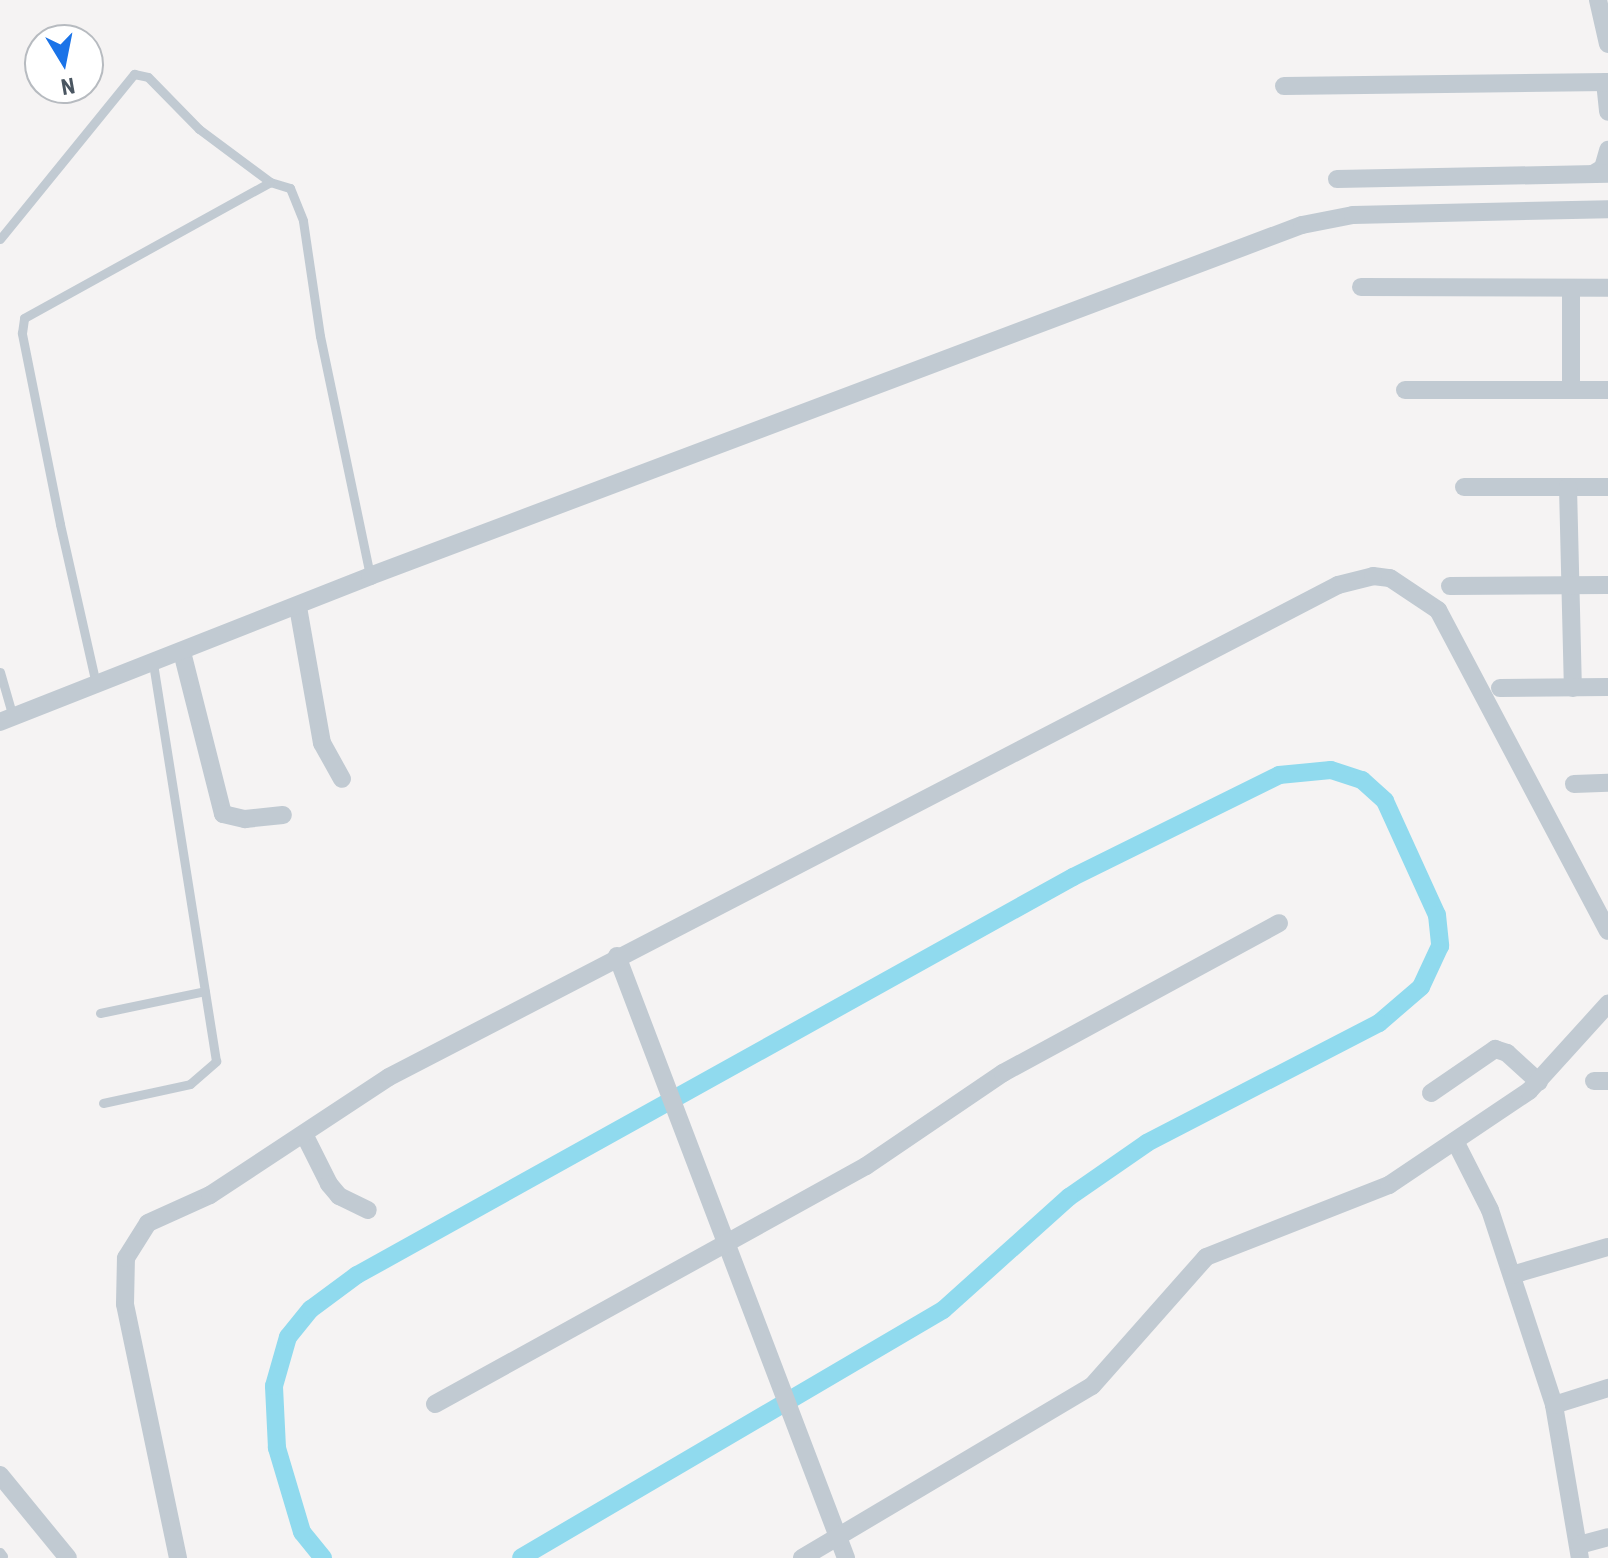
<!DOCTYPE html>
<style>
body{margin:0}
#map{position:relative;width:1608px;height:1558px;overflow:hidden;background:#f5f3f3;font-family:"Roboto Condensed",sans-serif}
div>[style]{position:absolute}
.canal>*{height:18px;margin:-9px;padding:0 9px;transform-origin:9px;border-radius:9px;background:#90daee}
.service>*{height:9px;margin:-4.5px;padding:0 4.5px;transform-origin:4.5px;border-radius:4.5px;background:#c1cad2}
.minor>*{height:18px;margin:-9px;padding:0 9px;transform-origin:9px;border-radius:9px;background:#c1cad2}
span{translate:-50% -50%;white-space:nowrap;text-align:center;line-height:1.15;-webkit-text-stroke:6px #fff;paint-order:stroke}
.north{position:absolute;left:24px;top:24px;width:80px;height:80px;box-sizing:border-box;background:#fff;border:2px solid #b7bbc0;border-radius:50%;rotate:170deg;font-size:22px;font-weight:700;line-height:32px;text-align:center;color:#4a5661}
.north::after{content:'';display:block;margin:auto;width:28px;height:36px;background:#1a73e8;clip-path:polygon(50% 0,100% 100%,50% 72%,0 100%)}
</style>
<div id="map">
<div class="canal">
<i style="left:323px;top:1558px;width:33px;rotate:-129deg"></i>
<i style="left:302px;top:1532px;width:88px;rotate:-106.6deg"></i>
<i style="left:277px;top:1448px;width:62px;rotate:-92.8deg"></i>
<i style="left:274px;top:1386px;width:51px;rotate:-74.1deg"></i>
<i style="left:288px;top:1337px;width:36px;rotate:-51deg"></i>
<i style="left:311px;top:1309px;width:57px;rotate:-36.5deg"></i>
<i style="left:357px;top:1275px;width:819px;rotate:-29.07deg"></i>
<i style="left:1073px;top:877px;width:230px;rotate:-26.3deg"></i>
<i style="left:1279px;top:775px;width:52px;rotate:-5.5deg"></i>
<i style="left:1331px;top:770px;width:33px;rotate:18deg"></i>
<i style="left:1362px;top:780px;width:31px;rotate:42deg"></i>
<i style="left:1385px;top:801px;width:125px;rotate:65.5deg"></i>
<i style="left:1437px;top:915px;width:31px;rotate:84deg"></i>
<i style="left:1440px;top:946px;width:45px;rotate:114.9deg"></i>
<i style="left:1421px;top:987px;width:55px;rotate:139.4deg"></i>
<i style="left:1379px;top:1023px;width:261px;rotate:152.7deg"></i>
<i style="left:1147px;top:1143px;width:95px;rotate:145.3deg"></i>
<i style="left:1069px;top:1197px;width:169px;rotate:138.1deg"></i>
<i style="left:943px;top:1310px;width:489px;rotate:149.6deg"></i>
</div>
<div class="service">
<i style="left:0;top:239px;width:213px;rotate:-50.9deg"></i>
<i style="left:134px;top:74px;width:14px;rotate:12deg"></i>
<i style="left:148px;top:77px;width:73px;rotate:45.6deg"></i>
<i style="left:199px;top:129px;width:89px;rotate:36.7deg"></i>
<i style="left:270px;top:182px;width:21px;rotate:17deg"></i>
<i style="left:290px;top:188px;width:35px;rotate:68deg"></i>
<i style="left:303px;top:221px;width:116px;rotate:81.6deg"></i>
<i style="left:320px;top:336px;width:245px;rotate:78.2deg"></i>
<i style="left:0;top:672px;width:47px;rotate:73.9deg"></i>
<i style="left:96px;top:684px;width:164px;rotate:-102.7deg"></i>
<i style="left:60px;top:524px;width:195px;rotate:-101.3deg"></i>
<i style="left:22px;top:333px;width:15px;rotate:-82deg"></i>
<i style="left:24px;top:318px;width:281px;rotate:-28.9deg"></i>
<i style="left:100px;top:1013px;width:107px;rotate:-11.8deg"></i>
<i style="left:103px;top:1103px;width:89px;rotate:-12.3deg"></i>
<i style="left:190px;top:1084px;width:35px;rotate:-41deg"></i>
<i style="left:216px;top:1061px;width:404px;rotate:-99deg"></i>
<i style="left:0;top:1552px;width:5px;rotate:53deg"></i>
</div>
<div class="minor">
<i style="left:1598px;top:0;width:45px;rotate:77.2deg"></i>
<i style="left:1605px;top:82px;width:30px;rotate:84deg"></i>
<i style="left:1284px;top:86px;width:324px;rotate:-0.7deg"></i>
<i style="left:1593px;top:174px;width:12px;rotate:-31deg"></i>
<i style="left:1603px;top:168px;width:19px;rotate:-74deg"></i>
<i style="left:1337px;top:179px;width:271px;rotate:-1.1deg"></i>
<i style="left:1361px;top:287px;width:247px;rotate:0.2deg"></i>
<i style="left:1571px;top:288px;width:102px;rotate:90deg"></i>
<i style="left:1405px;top:390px;width:203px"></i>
<i style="left:1464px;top:487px;width:144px"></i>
<i style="left:1568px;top:487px;width:201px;rotate:88.6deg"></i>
<i style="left:1450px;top:586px;width:158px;rotate:-0.4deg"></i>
<i style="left:298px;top:607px;width:138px;rotate:80deg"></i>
<i style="left:322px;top:743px;width:41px;rotate:60.9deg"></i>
<i style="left:182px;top:652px;width:167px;rotate:75.8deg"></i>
<i style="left:223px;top:814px;width:23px;rotate:13deg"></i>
<i style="left:245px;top:819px;width:38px;rotate:-6deg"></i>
<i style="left:1500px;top:688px;width:108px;rotate:-0.5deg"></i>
<i style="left:0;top:722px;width:398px;rotate:-21.5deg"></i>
<i style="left:370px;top:576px;width:996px;rotate:-20.64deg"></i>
<i style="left:1302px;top:225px;width:52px;rotate:-11.1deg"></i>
<i style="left:1353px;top:215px;width:255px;rotate:-1.3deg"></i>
<i style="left:1574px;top:784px;width:34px;rotate:-2deg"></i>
<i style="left:617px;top:956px;width:644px;rotate:69.17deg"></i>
<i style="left:1594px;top:1081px;width:14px"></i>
<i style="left:1431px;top:1093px;width:78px;rotate:-34.5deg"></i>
<i style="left:1495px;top:1049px;width:13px;rotate:18deg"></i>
<i style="left:1507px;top:1053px;width:43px;rotate:42.2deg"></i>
<i style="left:304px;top:1134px;width:56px;rotate:63.4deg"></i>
<i style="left:329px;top:1184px;width:16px;rotate:50deg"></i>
<i style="left:339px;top:1196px;width:32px;rotate:26deg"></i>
<i style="left:1455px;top:1141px;width:77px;rotate:63.1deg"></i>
<i style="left:1490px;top:1210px;width:205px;rotate:71.8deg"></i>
<i style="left:1554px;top:1405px;width:155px;rotate:80.4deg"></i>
<i style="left:1512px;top:1275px;width:100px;rotate:-16.3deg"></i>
<i style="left:435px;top:1404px;width:492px;rotate:-28.9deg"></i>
<i style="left:866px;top:1166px;width:166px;rotate:-34.2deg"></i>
<i style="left:1003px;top:1073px;width:314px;rotate:-28.5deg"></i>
<i style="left:1554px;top:1405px;width:57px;rotate:-17.5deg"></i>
<i style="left:0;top:1475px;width:107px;rotate:50.7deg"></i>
<i style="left:1579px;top:1545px;width:30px;rotate:-15deg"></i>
<i style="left:178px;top:1558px;width:259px;rotate:-101.8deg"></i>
<i style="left:125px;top:1304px;width:46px;rotate:-88.8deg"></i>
<i style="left:126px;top:1258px;width:41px;rotate:-57.8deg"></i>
<i style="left:148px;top:1223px;width:68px;rotate:-24.3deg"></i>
<i style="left:210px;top:1195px;width:214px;rotate:-33.4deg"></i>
<i style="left:389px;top:1077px;width:1069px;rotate:-27.4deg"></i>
<i style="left:1338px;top:585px;width:36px;rotate:-14deg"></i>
<i style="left:1373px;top:576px;width:17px;rotate:7deg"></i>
<i style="left:1390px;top:578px;width:58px;rotate:33.7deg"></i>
<i style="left:1438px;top:610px;width:363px;rotate:62.1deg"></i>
<i style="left:802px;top:1558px;width:337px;rotate:-30.7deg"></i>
<i style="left:1092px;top:1386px;width:172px;rotate:-48.5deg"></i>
<i style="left:1206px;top:1257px;width:197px;rotate:-21.5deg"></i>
<i style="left:1389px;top:1185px;width:169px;rotate:-33.9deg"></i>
<i style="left:1529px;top:1091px;width:118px;rotate:-47.8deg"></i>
</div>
<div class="north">N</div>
</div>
